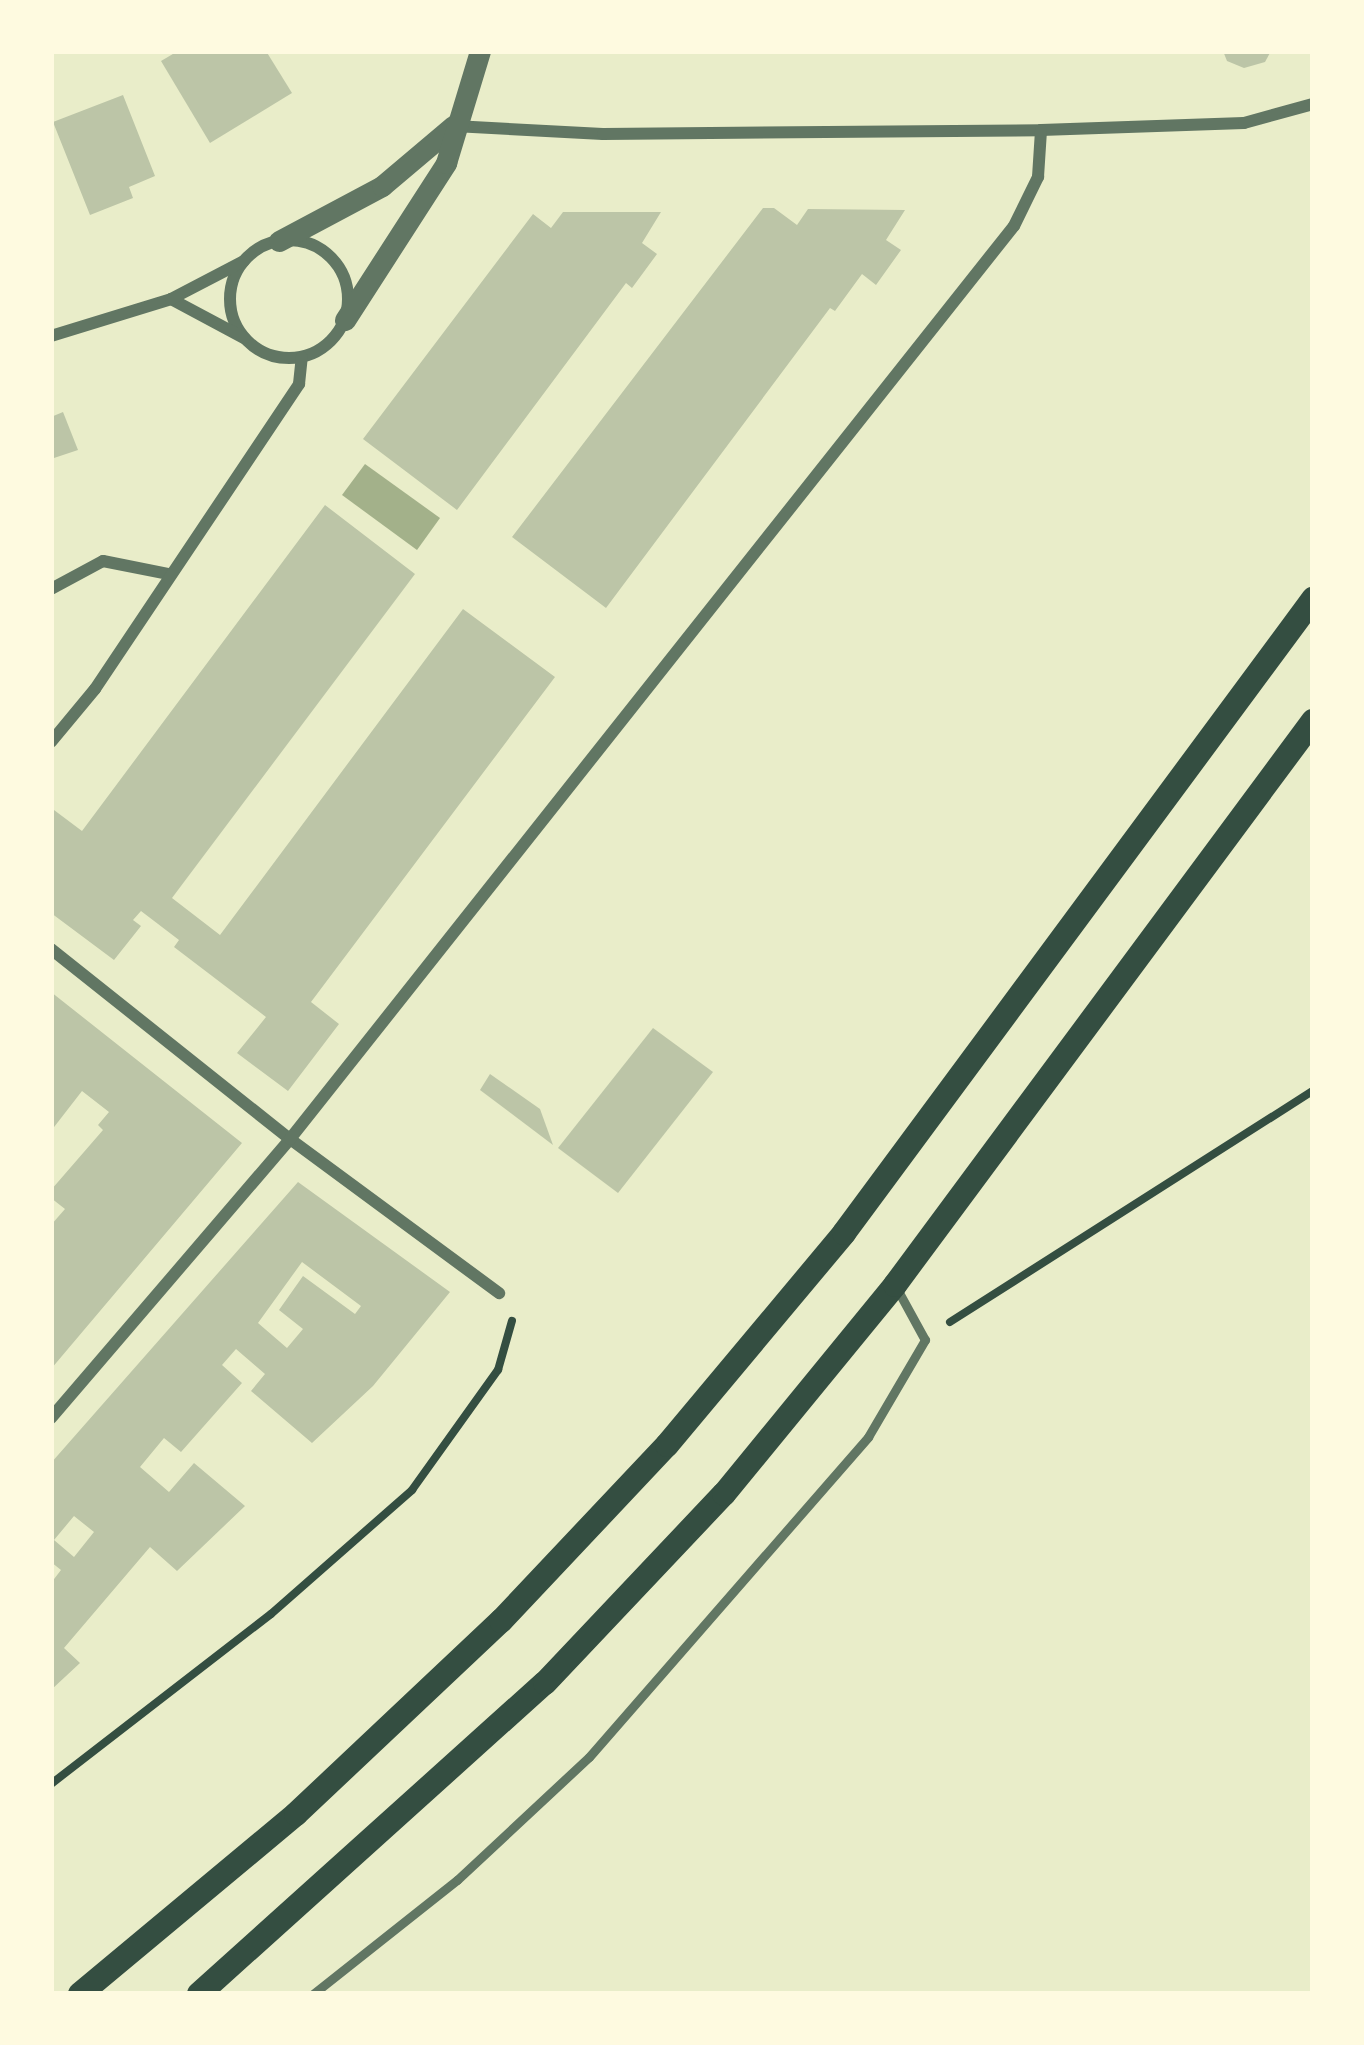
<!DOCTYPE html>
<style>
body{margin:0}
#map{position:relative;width:1364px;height:2045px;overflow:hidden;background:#e9edc9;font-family:"PT Sans",sans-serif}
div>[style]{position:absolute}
.water>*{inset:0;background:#a3b18a}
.building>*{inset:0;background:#bcc5a7}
.path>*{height:8px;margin:-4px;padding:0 4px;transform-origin:4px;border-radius:4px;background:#344e41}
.service>*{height:9px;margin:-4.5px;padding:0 4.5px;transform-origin:4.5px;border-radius:4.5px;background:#617663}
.minor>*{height:12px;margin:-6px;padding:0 6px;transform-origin:6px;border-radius:6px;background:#617663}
.minor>.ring{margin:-6px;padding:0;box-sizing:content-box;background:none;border:12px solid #617663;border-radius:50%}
.tertiary>*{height:21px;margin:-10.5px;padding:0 10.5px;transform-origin:10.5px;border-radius:10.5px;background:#617663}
.secondary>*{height:24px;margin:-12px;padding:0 12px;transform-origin:12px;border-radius:12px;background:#344e41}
span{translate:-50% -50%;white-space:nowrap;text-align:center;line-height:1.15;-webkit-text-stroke:9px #fefae0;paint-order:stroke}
.frame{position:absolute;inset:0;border:54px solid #fefae0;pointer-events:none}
</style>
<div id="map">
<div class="water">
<i style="clip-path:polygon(365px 464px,440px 518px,417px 550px,342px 495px)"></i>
</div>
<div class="building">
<i style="clip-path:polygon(178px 51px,266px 51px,292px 93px,210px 143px,161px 61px)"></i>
<i style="clip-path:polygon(1223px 51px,1271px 51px,1265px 62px,1244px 68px,1227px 61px)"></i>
<i style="clip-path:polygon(123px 95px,155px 176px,129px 187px,133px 198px,90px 215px,53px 122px)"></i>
<i style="clip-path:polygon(763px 208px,774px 208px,797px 225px,808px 209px,905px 210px,886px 240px,901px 250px,876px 285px,862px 274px,835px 311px,830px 308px,606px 608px,512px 537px)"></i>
<i style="clip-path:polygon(563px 212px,661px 212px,642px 243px,657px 254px,632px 288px,626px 283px,457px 510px,363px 439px,533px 214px,551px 228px)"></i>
<i style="clip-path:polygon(63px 412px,78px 450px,51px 459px,51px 417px)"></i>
<i style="clip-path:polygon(325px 505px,415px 574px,172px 898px,220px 935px,463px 609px,555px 677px,311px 1002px,339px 1024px,288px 1091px,237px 1053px,266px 1017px,174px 947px,179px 940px,141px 911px,133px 920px,141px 926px,114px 960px,51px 913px,51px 815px,54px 810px,82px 831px)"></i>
<i style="clip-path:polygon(51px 992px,242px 1143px,51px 1369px,51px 1225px,65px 1209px,51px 1198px,51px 1190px,103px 1130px,98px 1125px,109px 1112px,82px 1091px,51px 1131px)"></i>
<i style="clip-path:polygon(653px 1028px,713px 1072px,618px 1193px,558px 1148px)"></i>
<i style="clip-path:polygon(490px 1074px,540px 1109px,553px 1145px,480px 1090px)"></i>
<i style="clip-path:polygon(evenodd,298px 1182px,450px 1292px,373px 1386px,312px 1443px,251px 1391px,265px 1374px,236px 1349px,222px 1365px,242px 1383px,181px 1452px,164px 1438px,140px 1467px,169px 1492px,194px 1463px,245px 1506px,177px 1571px,150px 1547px,64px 1648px,80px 1663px,51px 1690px,51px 1583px,61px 1570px,51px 1562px,51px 1463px,298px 1182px,302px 1262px,361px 1306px,355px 1314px,303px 1276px,279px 1310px,303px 1329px,287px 1348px,258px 1323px,302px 1262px,298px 1182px,74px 1516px,94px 1532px,74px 1557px,54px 1540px,74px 1516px)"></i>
</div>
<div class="path">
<i style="left:950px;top:1322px;width:430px;rotate:-32.5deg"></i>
<i style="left:51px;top:1784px;width:278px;rotate:-37.7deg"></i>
<i style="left:271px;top:1614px;width:188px;rotate:-41.3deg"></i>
<i style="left:412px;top:1490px;width:148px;rotate:-54.4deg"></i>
<i style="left:498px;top:1370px;width:51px;rotate:-74.1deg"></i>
</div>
<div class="service">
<i style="left:313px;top:1994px;width:184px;rotate:-38.4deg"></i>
<i style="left:457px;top:1880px;width:180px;rotate:-43deg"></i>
<i style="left:589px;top:1757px;width:425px;rotate:-48.9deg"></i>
<i style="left:868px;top:1437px;width:113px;rotate:-59.6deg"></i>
<i style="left:925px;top:1340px;width:60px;rotate:-118.7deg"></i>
</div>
<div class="minor">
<i style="left:454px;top:126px;width:149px;rotate:3.1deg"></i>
<i style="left:603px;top:134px;width:438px;rotate:-0.5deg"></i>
<i style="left:1041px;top:130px;width:203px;rotate:-2deg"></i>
<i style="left:1244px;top:123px;width:72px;rotate:-15.4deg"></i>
<i class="ring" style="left:230px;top:240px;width:106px;height:106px"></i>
<i style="left:171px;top:299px;width:83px;rotate:28.1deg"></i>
<i style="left:51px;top:336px;width:126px;rotate:-17.1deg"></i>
<i style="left:171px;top:299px;width:82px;rotate:-27.5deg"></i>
<i style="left:51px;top:589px;width:59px;rotate:-28.3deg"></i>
<i style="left:103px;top:561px;width:66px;rotate:11.3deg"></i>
<i style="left:51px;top:742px;width:69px;rotate:-50.3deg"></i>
<i style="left:95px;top:689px;width:367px;rotate:-56.2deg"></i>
<i style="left:299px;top:384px;width:27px;rotate:-84deg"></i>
<i style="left:51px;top:949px;width:305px;rotate:38.5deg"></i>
<i style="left:290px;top:1139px;width:260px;rotate:36.4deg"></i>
<i style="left:51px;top:1418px;width:367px;rotate:-49.4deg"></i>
<i style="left:290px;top:1139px;width:1165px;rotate:-51.59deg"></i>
<i style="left:1014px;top:226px;width:55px;rotate:-63.9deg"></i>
<i style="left:1038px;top:177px;width:47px;rotate:-86.3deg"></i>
</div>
<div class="tertiary">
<i style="left:279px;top:241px;width:117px;rotate:-28.1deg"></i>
<i style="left:382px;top:186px;width:93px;rotate:-40.2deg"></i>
<i style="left:345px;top:320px;width:187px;rotate:-57.2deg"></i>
<i style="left:446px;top:163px;width:117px;rotate:-73.1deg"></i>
</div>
<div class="secondary">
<i style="left:80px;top:1994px;width:281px;rotate:-39.8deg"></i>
<i style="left:296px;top:1814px;width:282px;rotate:-43.3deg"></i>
<i style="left:501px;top:1621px;width:242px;rotate:-46.7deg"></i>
<i style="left:667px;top:1445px;width:276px;rotate:-50.1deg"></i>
<i style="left:844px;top:1233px;width:789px;rotate:-53.51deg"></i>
<i style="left:199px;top:1994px;width:465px;rotate:-42deg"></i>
<i style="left:545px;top:1683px;width:260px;rotate:-46.6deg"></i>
<i style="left:724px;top:1494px;width:270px;rotate:-50.7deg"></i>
<i style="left:895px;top:1285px;width:702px;rotate:-53.46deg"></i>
</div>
<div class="frame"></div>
</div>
